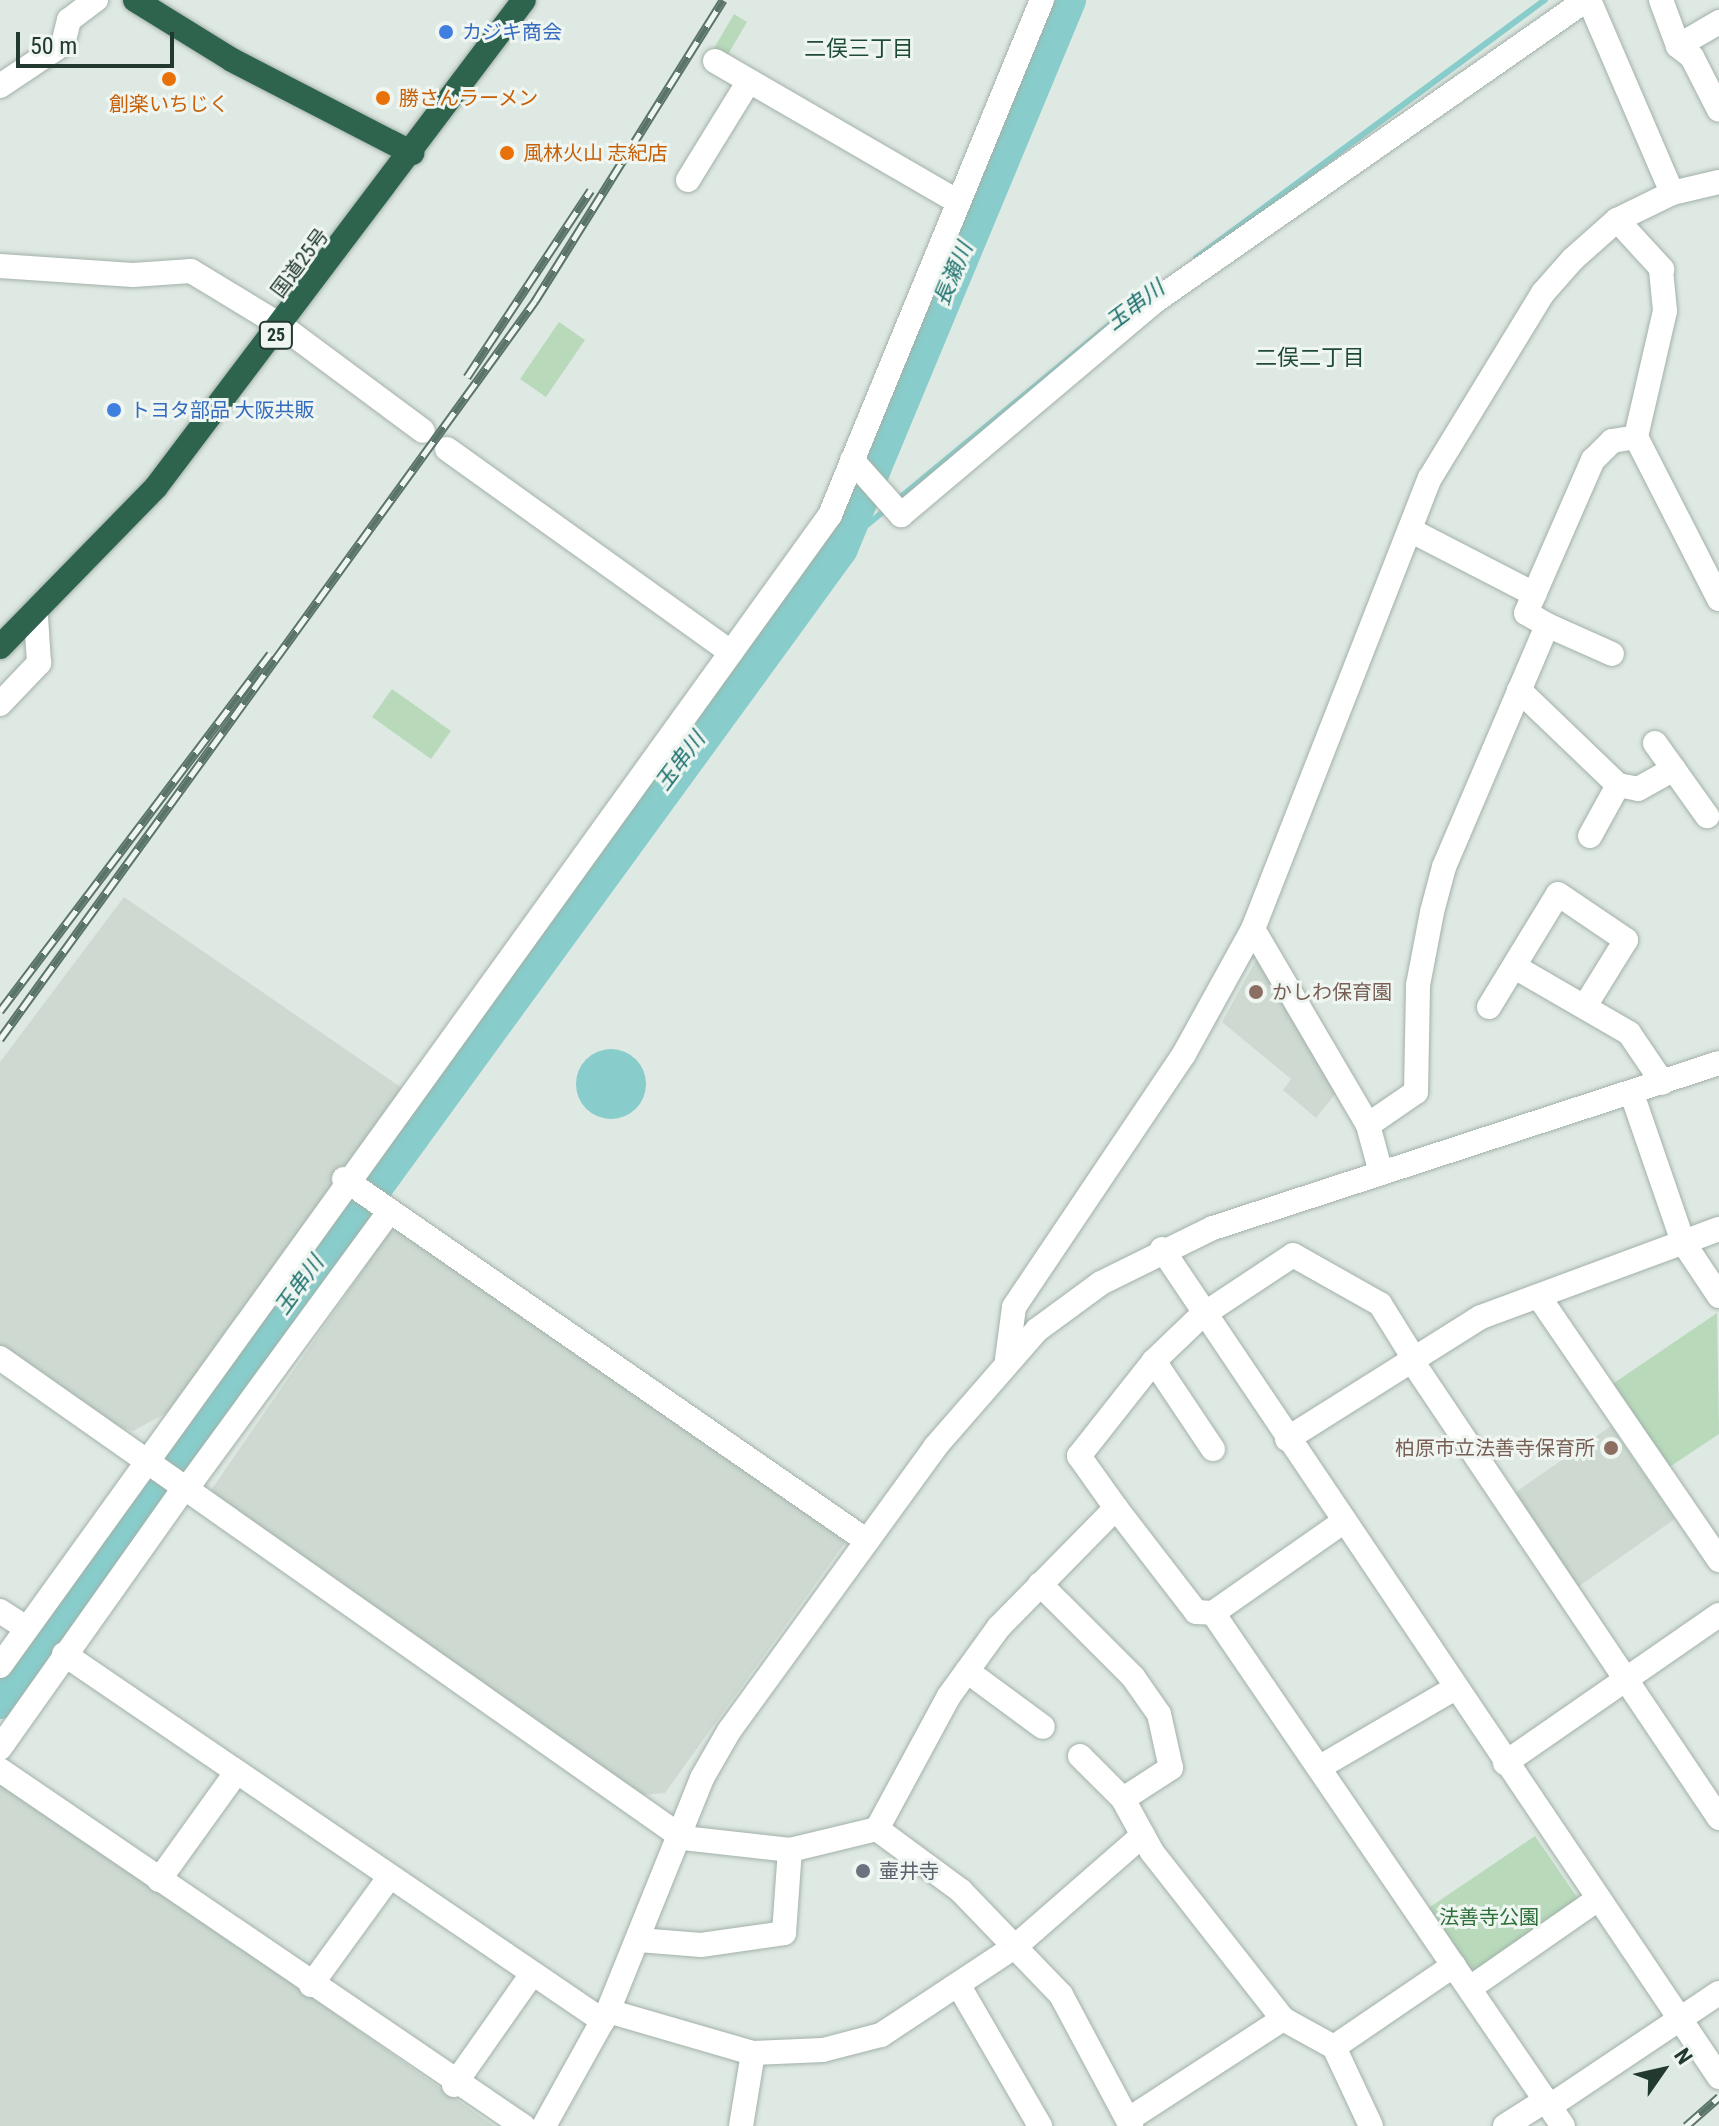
<!DOCTYPE html>
<meta charset="utf-8">
<style>
body{margin:0}
#map{position:relative;width:1719px;height:2126px;overflow:hidden;background:#dfe9e3;font-family:"Roboto Condensed","Noto Sans JP",sans-serif}
div>[style]{position:absolute}
.built>*{inset:0;background:#cdd9d1}
.green>*{inset:0;background:#b8dabb}
.water>*{inset:0;background:#88cdcb}
.round{border-radius:50%}
.stream>*{height:6px;margin:-3px;padding:0 3px;transform-origin:3px;border-radius:3px;background:#88cdcb}
.river>*{height:38px;margin:-19px;padding:0 19px;transform-origin:19px;border-radius:19px;background:#88cdcb}
.roads{filter:drop-shadow(0 0 2px #a2b1a9) drop-shadow(0 0 2px #a2b1a9)}
.minor>*{height:24px;margin:-12px;padding:0 12px;transform-origin:12px;border-radius:12px;background:#fff}
.highway>*{height:24px;margin:-12px;padding:0 12px;transform-origin:12px;border-radius:12px;background:#2e634e}
.rail>*{height:9px;margin-top:-4.5px;transform-origin:0;background:repeating-linear-gradient(90deg,#eff6f1 0 18px,#5b7469 0 36px);box-sizing:border-box;border-block:2px solid #5b7469}
.dots>*{width:22px;height:22px;translate:-50% -50%;box-sizing:border-box;border:4px solid #eff6f1;border-radius:50%}
span{translate:-50% -50%;white-space:nowrap;text-align:center;line-height:1.15;-webkit-text-stroke:6px #eff6f1;paint-order:stroke}
.shield-label span{padding:2px 6px;background:#eff6f1;border:2px solid;border-radius:6px;-webkit-text-stroke-width:0}
.shield-label{font-size:18px;color:#21392e;font-weight:700}
.shop-label{font-size:20px;color:#366cbe}
.left{translate:0 -50%;text-align:left}
.food-label{font-size:20px;color:#c56008}
.street-label{font-size:20px;color:#21392e}
.education-label{font-size:20px;color:#785e54}
.right{translate:-100% -50%;text-align:right}
.worship-label{font-size:20px;color:#5b616d}
.park-label{font-size:20px;color:#2d6e39}
.neighbourhood-label{font-size:22px;color:#1e4a36}
.water-label{font-size:22px;color:#1e716f;font-style:italic}
.north{position:absolute;left:1623px;top:2030px;width:80px;height:80px;-webkit-text-stroke:6px #eff6f1;paint-order:stroke;rotate:56deg;font-size:22px;font-weight:700;line-height:32px;text-align:center;color:#21392e}
.north::after{content:'';display:block;margin:auto;width:28px;height:36px;background:#21392e;clip-path:polygon(50% 0,100% 100%,50% 72%,0 100%)}
.scale{position:absolute;left:16px;top:32px;width:158px;height:36px;box-sizing:border-box;border:4px solid #21392e;border-top:0;padding-left:10px;font-size:24px;line-height:28px;white-space:nowrap;color:#21392e;-webkit-text-stroke:6px #eff6f1;paint-order:stroke}
</style>
<div id="map">
<div class="built">
<i style="clip-path:polygon(124px 897px,402px 1088px,168px 1412px,133px 1431px,114px 1426px,0 1348px,0 1062px)"></i>
<i style="clip-path:polygon(1259px 955px,1339px 1089px,1316px 1118px,1283px 1090px,1291px 1079px,1222px 1022px)"></i>
<i style="clip-path:polygon(404px 1229px,849px 1537px,665px 1793px,641px 1795px,209px 1493px,390px 1231px)"></i>
<i style="clip-path:polygon(1611px 1426px,1675px 1519px,1575px 1589px,1510px 1496px)"></i>
<i style="clip-path:polygon(0 1777px,494px 2126px,0 2126px)"></i>
</div>
<div class="green">
<i style="clip-path:polygon(734px 14px,747px 22px,719px 70px,706px 62px)"></i>
<i style="clip-path:polygon(559px 322px,585px 340px,546px 397px,520px 379px)"></i>
<i style="clip-path:polygon(392px 689px,451px 731px,431px 759px,372px 717px)"></i>
<i style="clip-path:polygon(1717px 1313px,1719px 1434px,1668px 1468px,1611px 1385px)"></i>
<i style="clip-path:polygon(1535px 1836px,1581px 1903px,1473px 1976px,1427px 1909px)"></i>
</div>
<div class="water">
<i class="round" style="left:576px;top:1049px;width:70px;height:70px"></i>
</div>
<div class="stream">
<i style="left:1196px;top:258px;width:434px;rotate:-36.5deg"></i>
<i style="left:897px;top:500px;width:289px;rotate:-39.5deg"></i>
<i style="left:839px;top:548px;width:65px;rotate:-39.4deg"></i>
</div>
<div class="river">
<i style="left:0;top:1700px;width:1425px;rotate:-53.93deg"></i>
<i style="left:839px;top:548px;width:594px;rotate:-67.41deg"></i>
</div>
<div class="roads">
<div class="minor">
<i style="left:1589px;top:0;width:210px;rotate:66.7deg"></i>
<i style="left:1661px;top:0;width:49px;rotate:69.7deg"></i>
<i style="left:1678px;top:46px;width:18px;rotate:38deg"></i>
<i style="left:1692px;top:57px;width:59px;rotate:63deg"></i>
<i style="left:1678px;top:46px;width:48px;rotate:-30.3deg"></i>
<i style="left:715px;top:61px;width:281px;rotate:30.1deg"></i>
<i style="left:0;top:86px;width:76px;rotate:-33.7deg"></i>
<i style="left:63px;top:44px;width:25px;rotate:-76deg"></i>
<i style="left:69px;top:20px;width:34px;rotate:-37deg"></i>
<i style="left:688px;top:180px;width:116px;rotate:-58.4deg"></i>
<i style="left:1617px;top:220px;width:67px;rotate:47.4deg"></i>
<i style="left:0;top:266px;width:133px;rotate:3.9deg"></i>
<i style="left:133px;top:275px;width:58px;rotate:-3.9deg"></i>
<i style="left:191px;top:271px;width:108px;rotate:31.3deg"></i>
<i style="left:283px;top:327px;width:174px;rotate:36.6deg"></i>
<i style="left:1661px;top:270px;width:41px;rotate:84.4deg"></i>
<i style="left:1665px;top:311px;width:129px;rotate:103deg"></i>
<i style="left:1636px;top:437px;width:182px;rotate:62.9deg"></i>
<i style="left:447px;top:449px;width:349px;rotate:35.6deg"></i>
<i style="left:852px;top:460px;width:74px;rotate:48.3deg"></i>
<i style="left:901px;top:515px;width:332px;rotate:-40.1deg"></i>
<i style="left:1155px;top:301px;width:526px;rotate:-34.93deg"></i>
<i style="left:1410px;top:530px;width:140px;rotate:27.3deg"></i>
<i style="left:1547px;top:625px;width:71px;rotate:24deg"></i>
<i style="left:1519px;top:690px;width:137px;rotate:43.8deg"></i>
<i style="left:1618px;top:785px;width:20px;rotate:11deg"></i>
<i style="left:1638px;top:789px;width:41px;rotate:-29.1deg"></i>
<i style="left:0;top:704px;width:57px;rotate:-46.4deg"></i>
<i style="left:39px;top:663px;width:47px;rotate:-93.7deg"></i>
<i style="left:1655px;top:743px;width:90px;rotate:54.5deg"></i>
<i style="left:1590px;top:836px;width:58px;rotate:-61.2deg"></i>
<i style="left:1253px;top:929px;width:227px;rotate:59.6deg"></i>
<i style="left:1368px;top:1125px;width:50px;rotate:74.8deg"></i>
<i style="left:1515px;top:967px;width:132px;rotate:30.1deg"></i>
<i style="left:1629px;top:1033px;width:60px;rotate:55.8deg"></i>
<i style="left:1489px;top:1007px;width:132px;rotate:-58.6deg"></i>
<i style="left:1558px;top:894px;width:82px;rotate:34.1deg"></i>
<i style="left:1626px;top:940px;width:78px;rotate:121.8deg"></i>
<i style="left:1632px;top:1094px;width:157px;rotate:71deg"></i>
<i style="left:1683px;top:1242px;width:65px;rotate:56.3deg"></i>
<i style="left:1368px;top:1125px;width:58px;rotate:-34.5deg"></i>
<i style="left:1416px;top:1092px;width:107px;rotate:-88.9deg"></i>
<i style="left:1418px;top:985px;width:74px;rotate:-79.1deg"></i>
<i style="left:1432px;top:912px;width:47px;rotate:-75.1deg"></i>
<i style="left:1444px;top:867px;width:263px;rotate:-66.9deg"></i>
<i style="left:1547px;top:625px;width:24px;rotate:-150deg"></i>
<i style="left:1526px;top:613px;width:167px;rotate:-66.4deg"></i>
<i style="left:1593px;top:460px;width:27px;rotate:-45deg"></i>
<i style="left:1612px;top:441px;width:24px;rotate:-9deg"></i>
<i style="left:344px;top:1179px;width:636px;rotate:34.69deg"></i>
<i style="left:1162px;top:1249px;width:998px;rotate:56.07deg"></i>
<i style="left:1539px;top:1297px;width:319px;rotate:55.6deg"></i>
<i style="left:0;top:1358px;width:835px;rotate:35.1deg"></i>
<i style="left:683px;top:1838px;width:108px;rotate:6.4deg"></i>
<i style="left:790px;top:1850px;width:89px;rotate:-13.6deg"></i>
<i style="left:877px;top:1829px;width:104px;rotate:36.4deg"></i>
<i style="left:961px;top:1891px;width:144px;rotate:46.1deg"></i>
<i style="left:1061px;top:1995px;width:149px;rotate:61.9deg"></i>
<i style="left:1410px;top:1358px;width:554px;rotate:56.11deg"></i>
<i style="left:1007px;top:1359px;width:52px;rotate:-82.3deg"></i>
<i style="left:1014px;top:1307px;width:305px;rotate:-56.1deg"></i>
<i style="left:1184px;top:1054px;width:143px;rotate:-61.1deg"></i>
<i style="left:1253px;top:929px;width:484px;rotate:-68.6deg"></i>
<i style="left:1430px;top:478px;width:217px;rotate:-58.6deg"></i>
<i style="left:1543px;top:293px;width:45px;rotate:-48.6deg"></i>
<i style="left:1573px;top:259px;width:59px;rotate:-41.6deg"></i>
<i style="left:1617px;top:220px;width:61px;rotate:-26.1deg"></i>
<i style="left:1672px;top:193px;width:48px;rotate:-13.2deg"></i>
<i style="left:1154px;top:1361px;width:106px;rotate:56.2deg"></i>
<i style="left:1287px;top:1439px;width:229px;rotate:-32.2deg"></i>
<i style="left:1481px;top:1317px;width:254px;rotate:-20.3deg"></i>
<i style="left:187px;top:1488px;width:343px;rotate:-53.8deg"></i>
<i style="left:1116px;top:1508px;width:131px;rotate:52.4deg"></i>
<i style="left:1196px;top:1612px;width:17px;rotate:3deg"></i>
<i style="left:1343px;top:1522px;width:159px;rotate:145deg"></i>
<i style="left:1213px;top:1613px;width:621px;rotate:55.7deg"></i>
<i style="left:1040px;top:1584px;width:132px;rotate:45deg"></i>
<i style="left:1133px;top:1677px;width:45px;rotate:54.9deg"></i>
<i style="left:1159px;top:1714px;width:55px;rotate:77.5deg"></i>
<i style="left:1171px;top:1768px;width:57px;rotate:147.1deg"></i>
<i style="left:0;top:1611px;width:30px;rotate:33deg"></i>
<i style="left:64px;top:1654px;width:652px;rotate:34.25deg"></i>
<i style="left:0;top:1666px;width:1419px;rotate:-54.2deg"></i>
<i style="left:830px;top:515px;width:557px;rotate:-67.63deg"></i>
<i style="left:967px;top:1671px;width:94px;rotate:36.4deg"></i>
<i style="left:0;top:1748px;width:320px;rotate:-54.7deg"></i>
<i style="left:1080px;top:1756px;width:61px;rotate:45deg"></i>
<i style="left:1123px;top:1799px;width:60px;rotate:61.3deg"></i>
<i style="left:1152px;top:1852px;width:212px;rotate:51.9deg"></i>
<i style="left:1283px;top:2019px;width:58px;rotate:28.8deg"></i>
<i style="left:1334px;top:2047px;width:87px;rotate:64.9deg"></i>
<i style="left:1505px;top:1763px;width:260px;rotate:-34.7deg"></i>
<i style="left:1320px;top:1767px;width:156px;rotate:-30.3deg"></i>
<i style="left:0;top:1770px;width:633px;rotate:34.24deg"></i>
<i style="left:877px;top:1829px;width:151px;rotate:-61.6deg"></i>
<i style="left:949px;top:1696px;width:85px;rotate:-54.1deg"></i>
<i style="left:999px;top:1627px;width:167px;rotate:-45.5deg"></i>
<i style="left:1116px;top:1508px;width:64px;rotate:-125.4deg"></i>
<i style="left:1079px;top:1456px;width:121px;rotate:-51.7deg"></i>
<i style="left:1154px;top:1361px;width:65px;rotate:-43.8deg"></i>
<i style="left:1201px;top:1316px;width:110px;rotate:-33.5deg"></i>
<i style="left:1293px;top:1255px;width:100px;rotate:29.4deg"></i>
<i style="left:1380px;top:1304px;width:62px;rotate:58.1deg"></i>
<i style="left:159px;top:1880px;width:132px;rotate:-54.3deg"></i>
<i style="left:639px;top:1940px;width:62px;rotate:4.6deg"></i>
<i style="left:701px;top:1945px;width:84px;rotate:-8.2deg"></i>
<i style="left:784px;top:1933px;width:83px;rotate:-85.9deg"></i>
<i style="left:311px;top:1985px;width:131px;rotate:-54deg"></i>
<i style="left:959px;top:1986px;width:162px;rotate:59.9deg"></i>
<i style="left:1470px;top:1988px;width:156px;rotate:-34.8deg"></i>
<i style="left:608px;top:2011px;width:151px;rotate:16.2deg"></i>
<i style="left:753px;top:2053px;width:70px;rotate:-2.5deg"></i>
<i style="left:823px;top:2050px;width:60px;rotate:-14.5deg"></i>
<i style="left:881px;top:2035px;width:163px;rotate:-33.5deg"></i>
<i style="left:1017px;top:1945px;width:167px;rotate:-41.1deg"></i>
<i style="left:1334px;top:2047px;width:145px;rotate:-34.3deg"></i>
<i style="left:454px;top:2085px;width:132px;rotate:-54.9deg"></i>
<i style="left:1550px;top:2106px;width:203px;rotate:-33.8deg"></i>
<i style="left:1129px;top:2119px;width:184px;rotate:-33deg"></i>
<i style="left:544px;top:2126px;width:132px;rotate:-60.9deg"></i>
<i style="left:608px;top:2011px;width:251px;rotate:-68deg"></i>
<i style="left:702px;top:1778px;width:54px;rotate:-60.1deg"></i>
<i style="left:729px;top:1731px;width:351px;rotate:-54deg"></i>
<i style="left:935px;top:1447px;width:155px;rotate:-48.9deg"></i>
<i style="left:1037px;top:1330px;width:79px;rotate:-36.3deg"></i>
<i style="left:1101px;top:1283px;width:125px;rotate:-26.2deg"></i>
<i style="left:1213px;top:1228px;width:532px;rotate:-18.06deg"></i>
<i style="left:741px;top:2126px;width:74px;rotate:-80.7deg"></i>
<i style="left:1505px;top:2126px;width:49px;rotate:-32.4deg"></i>
</div>
<div class="highway">
<i style="left:135px;top:0;width:114px;rotate:31.7deg"></i>
<i style="left:232px;top:60px;width:203px;rotate:27.3deg"></i>
<i style="left:0;top:647px;width:223px;rotate:-45.7deg"></i>
<i style="left:156px;top:487px;width:610px;rotate:-52.92deg"></i>
</div>
</div>
<div class="rail">
<i style="left:467px;top:377px;width:224px;rotate:-56.5deg"></i>
<i style="left:0;top:1011px;width:448px;rotate:-52.9deg"></i>
<i style="left:0;top:1039px;width:912px;rotate:-54.06deg"></i>
<i style="left:535px;top:301px;width:355px;rotate:-58deg"></i>
<i style="left:1686px;top:2126px;width:44px;rotate:-41.3deg"></i>
</div>
<div class="dots">
<i style="left:446px;top:32px;background:#3f7fe0"></i>
<i style="left:169px;top:79px;background:#e8710a"></i>
<i style="left:383px;top:98px;background:#e8710a"></i>
<i style="left:507px;top:153px;background:#e8710a"></i>
<i style="left:114px;top:410px;background:#3f7fe0"></i>
<i style="left:1256px;top:992px;background:#8d6e63"></i>
<i style="left:1611px;top:1448px;background:#8d6e63"></i>
<i style="left:863px;top:1871px;background:#6b7280"></i>
</div>
<div class="shield-label">
<span style="left:276px;top:335px">25</span>
</div>
<div class="shop-label">
<span class="left" style="left:462px;top:32px">カジキ商会</span>
<span class="left" style="left:130px;top:410px">トヨタ部品 大阪共販</span>
</div>
<div class="food-label">
<span class="left" style="left:399px;top:98px">勝さんラーメン</span>
<span style="left:169px;top:104px">創楽いちじく</span>
<span class="left" style="left:523px;top:153px">風林火山 志紀店</span>
</div>
<div class="street-label">
<span style="left:300px;top:263px;rotate:-53deg">国道25号</span>
</div>
<div class="education-label">
<span class="left" style="left:1272px;top:992px">かしわ保育園</span>
<span class="right" style="left:1595px;top:1448px">柏原市立法善寺保育所</span>
</div>
<div class="worship-label">
<span class="left" style="left:879px;top:1871px">壷井寺</span>
</div>
<div class="park-label">
<span style="left:1489px;top:1917px">法善寺公園</span>
</div>
<div class="neighbourhood-label">
<span style="left:859px;top:49px">二俣三丁目</span>
<span style="left:1310px;top:358px">二俣二丁目</span>
</div>
<div class="water-label">
<span style="left:953px;top:274px;rotate:-67deg">長瀬川</span>
<span style="left:1135px;top:305px;rotate:-37deg">玉串川</span>
<span style="left:680px;top:761px;rotate:-53deg">玉串川</span>
<span style="left:299px;top:1285px;rotate:-54deg">玉串川</span>
</div>
<div class="north">N</div>
<div class="scale">50 m</div>
</div>
